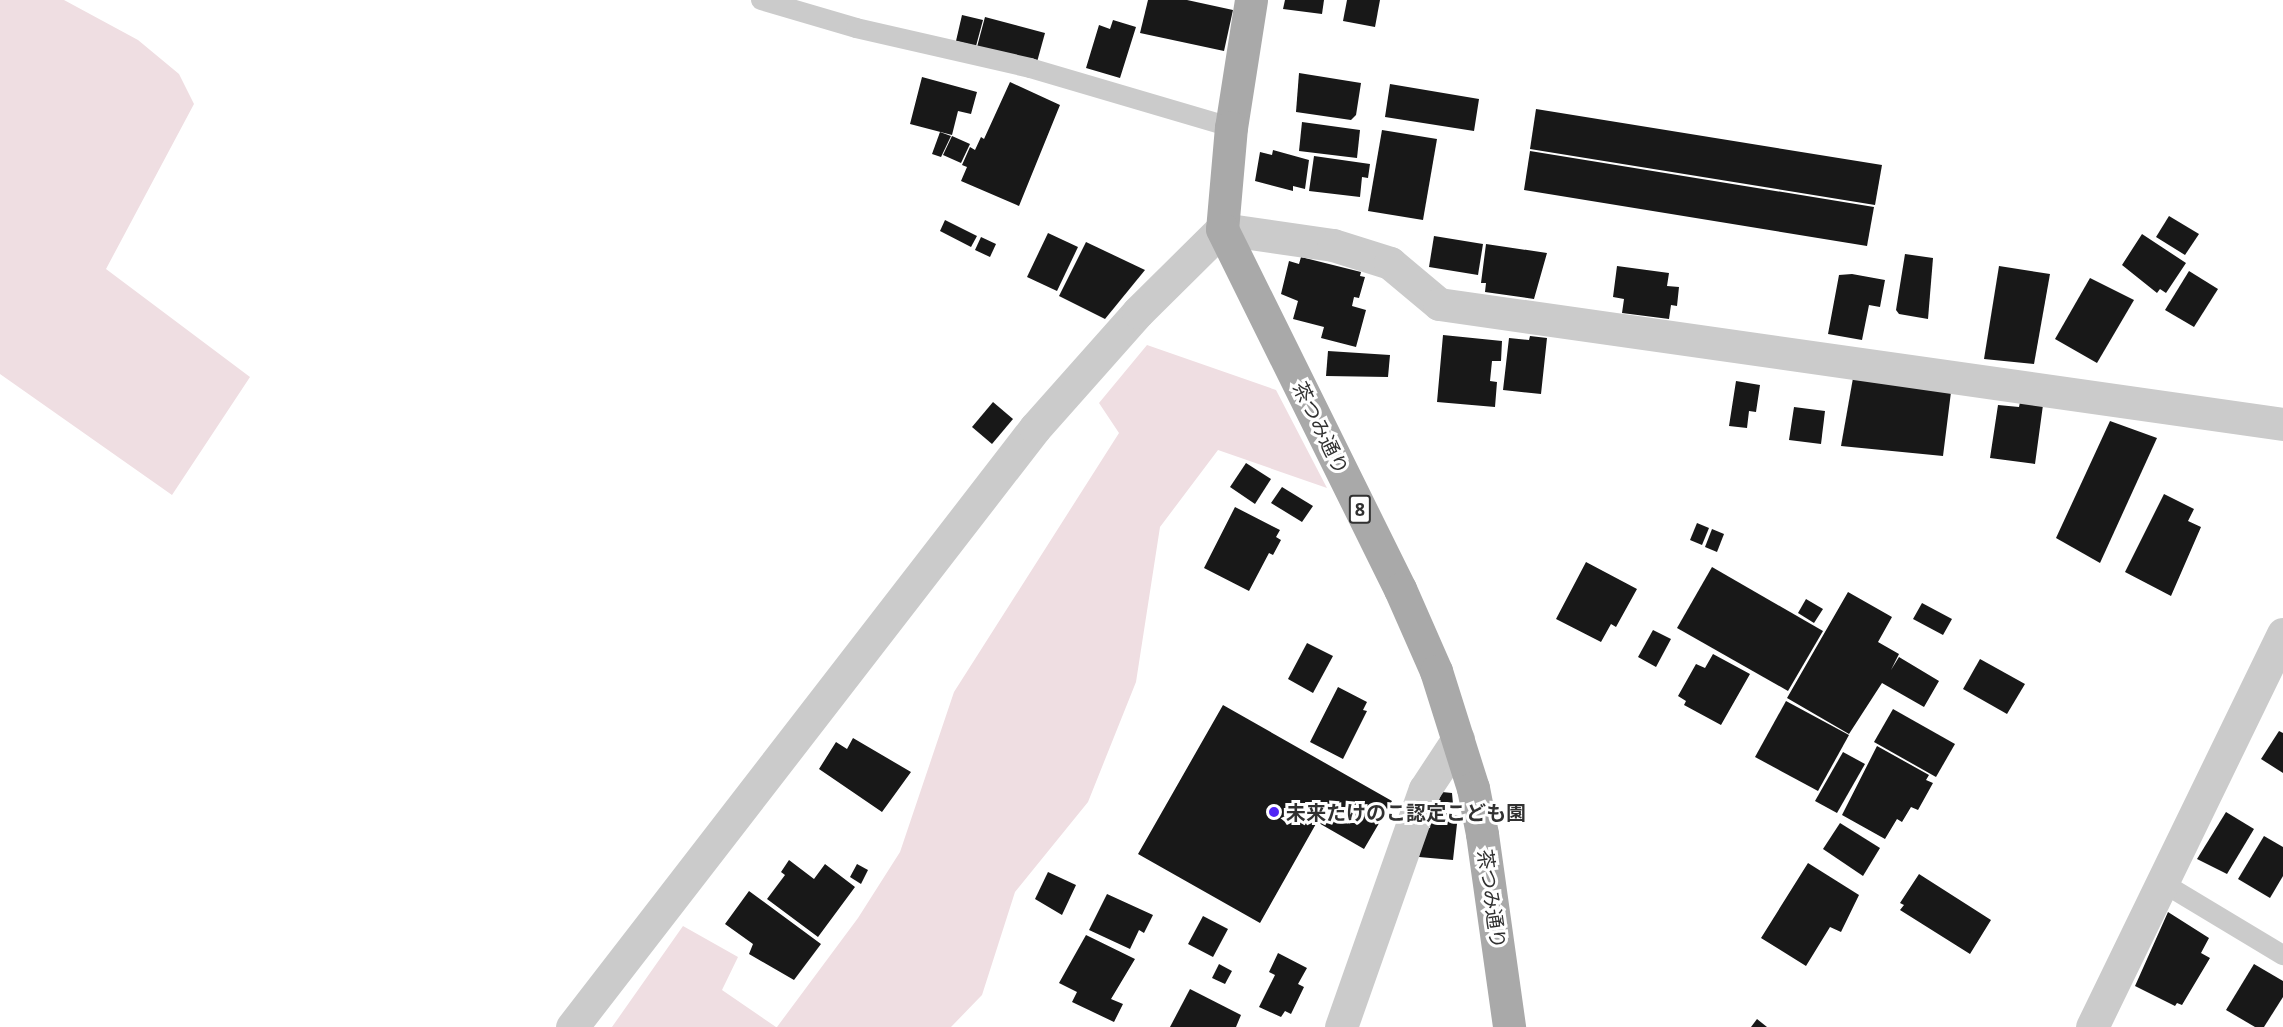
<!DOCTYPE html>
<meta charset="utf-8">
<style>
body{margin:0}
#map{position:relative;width:2283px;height:1027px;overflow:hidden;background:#fff;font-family:"Open Sans","Noto Sans JP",sans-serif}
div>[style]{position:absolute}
.green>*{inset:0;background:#efdee2}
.building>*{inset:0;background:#181818}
.service>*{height:20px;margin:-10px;padding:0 10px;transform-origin:10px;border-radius:10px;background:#cbcbcb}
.minor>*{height:33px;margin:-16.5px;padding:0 16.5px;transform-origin:16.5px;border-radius:16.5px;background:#cbcbcb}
.tertiary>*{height:33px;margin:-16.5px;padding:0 16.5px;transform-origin:16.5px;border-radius:16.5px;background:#cbcbcb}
.primary>*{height:33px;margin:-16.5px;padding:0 16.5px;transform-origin:16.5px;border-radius:16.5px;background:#a9a9a9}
.dots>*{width:16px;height:16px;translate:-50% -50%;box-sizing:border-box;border:3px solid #fff;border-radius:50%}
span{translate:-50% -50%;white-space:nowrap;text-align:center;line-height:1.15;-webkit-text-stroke:6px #fff;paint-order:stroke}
.shield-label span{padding:2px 4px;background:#fff;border:2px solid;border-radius:4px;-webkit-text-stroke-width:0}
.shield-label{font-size:18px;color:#313131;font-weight:700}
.street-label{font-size:20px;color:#313131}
.poi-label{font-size:20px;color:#313131;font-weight:700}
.left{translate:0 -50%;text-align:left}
</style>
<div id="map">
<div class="green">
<i style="clip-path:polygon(0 0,64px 0,138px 40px,179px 74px,194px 104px,106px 269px,250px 377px,172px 495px,0 374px)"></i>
<i style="clip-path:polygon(1147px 345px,1276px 390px,1327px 488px,1218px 450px,1160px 527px,1136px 682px,1088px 802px,1015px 892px,982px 995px,951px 1027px,777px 1027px,858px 918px,900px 852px,954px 692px,1119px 433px,1099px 403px)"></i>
<i style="clip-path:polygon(683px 926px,738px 957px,722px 990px,776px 1027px,612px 1027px)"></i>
</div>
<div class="building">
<i style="clip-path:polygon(1148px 0,1187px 0,1233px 10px,1224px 51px,1140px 33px)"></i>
<i style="clip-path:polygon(1285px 0,1324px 0,1322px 14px,1283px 9px)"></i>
<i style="clip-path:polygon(1347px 0,1380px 0,1375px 27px,1343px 21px)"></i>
<i style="clip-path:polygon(962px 15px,983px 20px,976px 46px,956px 41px)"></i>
<i style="clip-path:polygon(985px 17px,1045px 33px,1037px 62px,977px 47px)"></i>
<i style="clip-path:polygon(1113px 20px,1136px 27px,1120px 78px,1086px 68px,1099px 25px,1110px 29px)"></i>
<i style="clip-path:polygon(1299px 73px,1361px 83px,1356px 115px,1351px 120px,1296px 112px)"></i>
<i style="clip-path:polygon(922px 77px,977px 92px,971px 114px,958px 111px,952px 135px,910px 124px)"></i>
<i style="clip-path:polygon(1010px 82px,1060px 105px,1019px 206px,961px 181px,967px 167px,962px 165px,970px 147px,975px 150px,981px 137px,984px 139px)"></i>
<i style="clip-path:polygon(1390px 84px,1479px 99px,1474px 131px,1385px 117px)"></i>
<i style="clip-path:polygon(1536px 109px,1882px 165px,1875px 205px,1530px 149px)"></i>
<i style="clip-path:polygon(1302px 122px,1360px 130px,1357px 158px,1299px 151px)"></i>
<i style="clip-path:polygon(1382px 130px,1437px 139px,1423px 220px,1368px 211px)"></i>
<i style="clip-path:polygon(940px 132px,951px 136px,941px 157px,932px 154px)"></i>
<i style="clip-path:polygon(952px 136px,970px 144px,961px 163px,943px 155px)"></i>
<i style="clip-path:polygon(1273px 150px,1309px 160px,1305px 189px,1293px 186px,1293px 191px,1255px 181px,1260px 152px,1272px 155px)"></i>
<i style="clip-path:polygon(1530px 151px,1874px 207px,1867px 246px,1524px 190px)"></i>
<i style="clip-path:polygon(1314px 156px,1370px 164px,1368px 178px,1362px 177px,1360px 197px,1309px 191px)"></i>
<i style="clip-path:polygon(2169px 216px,2199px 234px,2185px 255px,2156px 237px)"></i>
<i style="clip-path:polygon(945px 220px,977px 236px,971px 247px,940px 231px)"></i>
<i style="clip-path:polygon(1048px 233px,1078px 247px,1057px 291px,1027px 277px)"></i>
<i style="clip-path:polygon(2142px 234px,2186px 263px,2166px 293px,2160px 289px,2157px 293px,2122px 265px)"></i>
<i style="clip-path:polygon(1434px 236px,1483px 244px,1478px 275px,1429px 267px)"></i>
<i style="clip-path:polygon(981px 237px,996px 244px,990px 257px,975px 250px)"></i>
<i style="clip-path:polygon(1086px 242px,1145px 270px,1105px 319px,1059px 296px)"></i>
<i style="clip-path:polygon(1486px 244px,1547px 253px,1534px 299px,1485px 292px,1486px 283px,1481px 283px)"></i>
<i style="clip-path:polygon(1905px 254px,1933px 258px,1928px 319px,1899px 314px,1896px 310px)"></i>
<i style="clip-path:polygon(1301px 257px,1361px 272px,1360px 276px,1365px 277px,1359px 298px,1354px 297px,1352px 306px,1366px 310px,1356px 347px,1321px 338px,1324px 327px,1293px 319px,1298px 301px,1281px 294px,1289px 261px,1299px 264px)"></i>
<i style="clip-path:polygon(1617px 266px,1669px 273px,1667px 286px,1679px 287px,1677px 306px,1671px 305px,1669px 319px,1622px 313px,1624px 299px,1613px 297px)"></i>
<i style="clip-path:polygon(1999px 266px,2050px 274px,2034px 364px,1984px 359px)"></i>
<i style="clip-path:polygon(2189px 271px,2218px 289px,2194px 327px,2165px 310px)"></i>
<i style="clip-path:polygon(1852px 274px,1885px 280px,1880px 307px,1869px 305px,1862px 340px,1828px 334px,1839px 275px)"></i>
<i style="clip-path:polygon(2090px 278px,2134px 300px,2097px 363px,2055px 339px)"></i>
<i style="clip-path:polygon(1443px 335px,1502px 341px,1501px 361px,1492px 361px,1490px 381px,1497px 382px,1495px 407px,1437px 402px)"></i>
<i style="clip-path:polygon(1530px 336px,1547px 338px,1541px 394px,1503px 390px,1509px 338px,1529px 340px)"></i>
<i style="clip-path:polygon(1328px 351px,1390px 355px,1388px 377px,1326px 376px)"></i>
<i style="clip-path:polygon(1853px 378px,1951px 392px,1943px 456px,1841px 446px)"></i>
<i style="clip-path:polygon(1736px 381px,1760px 385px,1756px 412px,1749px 411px,1747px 428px,1729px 426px)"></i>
<i style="clip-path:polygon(993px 402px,1013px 419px,992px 444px,972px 427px)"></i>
<i style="clip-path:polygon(2020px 402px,2043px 405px,2035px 464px,1990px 458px,1998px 405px,2019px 407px)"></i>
<i style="clip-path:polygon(1794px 407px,1825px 411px,1821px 444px,1789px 440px)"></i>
<i style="clip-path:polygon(2110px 421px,2157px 438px,2100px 563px,2056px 538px)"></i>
<i style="clip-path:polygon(1246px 463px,1271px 479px,1255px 504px,1230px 487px)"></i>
<i style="clip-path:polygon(1282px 487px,1313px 506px,1302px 522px,1271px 503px)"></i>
<i style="clip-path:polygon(2164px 494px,2194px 509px,2188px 521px,2201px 527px,2171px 596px,2125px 572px)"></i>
<i style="clip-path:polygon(1235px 507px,1280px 530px,1276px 537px,1281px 540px,1273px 555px,1269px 553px,1249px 591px,1204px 568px)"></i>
<i style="clip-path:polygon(1697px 523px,1709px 528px,1702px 545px,1690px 540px)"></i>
<i style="clip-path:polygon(1712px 529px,1724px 534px,1717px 552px,1705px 547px)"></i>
<i style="clip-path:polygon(1586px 562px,1637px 589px,1616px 627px,1611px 624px,1601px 642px,1556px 619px)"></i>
<i style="clip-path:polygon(1712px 567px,1823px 631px,1788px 691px,1677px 628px)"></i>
<i style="clip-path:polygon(1848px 592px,1892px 617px,1878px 642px,1899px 654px,1891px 670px,1899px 657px,1939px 681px,1924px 707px,1882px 683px,1849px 734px,1787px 698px)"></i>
<i style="clip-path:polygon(1806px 599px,1823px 609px,1814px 623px,1798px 613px)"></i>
<i style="clip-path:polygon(1922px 603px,1952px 619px,1943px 635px,1913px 619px)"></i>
<i style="clip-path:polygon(1653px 630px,1671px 639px,1656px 667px,1638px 657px)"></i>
<i style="clip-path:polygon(1307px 643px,1333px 656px,1313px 693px,1288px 679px)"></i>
<i style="clip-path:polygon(1713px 654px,1750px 674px,1721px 725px,1684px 705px,1686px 701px,1678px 696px,1696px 664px,1705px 668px)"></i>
<i style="clip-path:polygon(1980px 659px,2025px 684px,2007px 714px,1963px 689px)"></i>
<i style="clip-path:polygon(1338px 687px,1367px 702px,1363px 710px,1367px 711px,1343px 759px,1310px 742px)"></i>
<i style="clip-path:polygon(1786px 701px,1849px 735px,1818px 791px,1755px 757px)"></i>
<i style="clip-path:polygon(1223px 705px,1392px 801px,1364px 849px,1317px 822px,1260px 923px,1138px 854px)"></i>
<i style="clip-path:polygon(1893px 709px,1955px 744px,1936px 777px,1874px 742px)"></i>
<i style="clip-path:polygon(2279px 731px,2283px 733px,2283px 773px,2261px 759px)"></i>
<i style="clip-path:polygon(853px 738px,911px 772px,882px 812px,819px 769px,836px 742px,847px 749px)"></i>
<i style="clip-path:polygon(1877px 746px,1929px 775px,1926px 780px,1933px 783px,1918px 810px,1911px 807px,1902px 822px,1897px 819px,1885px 839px,1842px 815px)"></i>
<i style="clip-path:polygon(1843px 752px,1865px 764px,1837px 813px,1815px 801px)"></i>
<i style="clip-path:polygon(1442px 792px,1452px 793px,1454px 815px,1458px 815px,1453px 860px,1419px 857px,1422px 827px,1430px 828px,1432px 812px)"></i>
<i style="clip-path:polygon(2226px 812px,2254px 829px,2227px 874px,2197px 859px)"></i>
<i style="clip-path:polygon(1840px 823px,1880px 848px,1863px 876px,1823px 849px)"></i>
<i style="clip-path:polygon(2264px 836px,2283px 847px,2283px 876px,2270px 898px,2238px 879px)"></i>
<i style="clip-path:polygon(789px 860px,814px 879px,825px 864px,855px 887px,818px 937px,767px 899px,785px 875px,781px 872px)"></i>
<i style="clip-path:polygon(1808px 863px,1859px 895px,1841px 932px,1830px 927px,1806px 966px,1761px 938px)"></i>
<i style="clip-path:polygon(857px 864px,868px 870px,861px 884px,850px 877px)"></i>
<i style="clip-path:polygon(1048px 872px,1076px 885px,1062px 915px,1035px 899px)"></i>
<i style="clip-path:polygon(1919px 874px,1991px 920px,1970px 954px,1900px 910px,1904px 905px,1900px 903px)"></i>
<i style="clip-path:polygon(749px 891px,821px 944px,794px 980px,749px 954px,753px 944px,725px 924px)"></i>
<i style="clip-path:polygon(1107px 894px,1153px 915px,1144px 933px,1139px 930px,1130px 949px,1089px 930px)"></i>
<i style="clip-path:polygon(2168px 912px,2209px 938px,2201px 953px,2210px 958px,2182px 1005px,2177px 1003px,2175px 1006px,2135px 986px)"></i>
<i style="clip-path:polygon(1203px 916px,1228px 929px,1213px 957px,1188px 944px)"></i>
<i style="clip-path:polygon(1086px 935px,1135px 959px,1111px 999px,1123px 1004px,1114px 1022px,1072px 1002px,1077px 992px,1059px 983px)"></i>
<i style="clip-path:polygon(1278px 953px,1307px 968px,1298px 984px,1304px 987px,1291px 1014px,1285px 1011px,1281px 1017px,1259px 1007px,1275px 975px,1269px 972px)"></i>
<i style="clip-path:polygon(1219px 964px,1232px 971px,1225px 984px,1212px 978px)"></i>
<i style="clip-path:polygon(2254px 964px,2283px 981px,2283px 997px,2264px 1027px,2255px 1027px,2226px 1010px)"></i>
<i style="clip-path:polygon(1190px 989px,1241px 1015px,1236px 1027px,1170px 1027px)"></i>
<i style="clip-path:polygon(1757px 1019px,1767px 1027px,1751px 1027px)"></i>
</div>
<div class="service">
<i style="left:761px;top:0;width:99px;rotate:16.4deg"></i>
<i style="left:856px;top:28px;width:179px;rotate:12.9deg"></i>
<i style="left:1030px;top:68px;width:209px;rotate:16.4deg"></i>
<i style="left:2163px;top:883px;width:140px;rotate:31deg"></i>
</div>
<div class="minor">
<i style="left:1222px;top:229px;width:112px;rotate:8.2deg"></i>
<i style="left:1333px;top:245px;width:60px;rotate:17.5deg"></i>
<i style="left:1390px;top:263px;width:64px;rotate:39.9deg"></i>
<i style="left:1439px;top:304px;width:852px;rotate:8.09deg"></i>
<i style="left:1341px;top:1027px;width:252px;rotate:-70.6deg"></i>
<i style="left:1425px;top:789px;width:60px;rotate:-56.6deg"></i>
<i style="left:2092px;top:1027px;width:437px;rotate:-64.1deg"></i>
</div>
<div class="tertiary">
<i style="left:572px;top:1027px;width:757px;rotate:-52.3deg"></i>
<i style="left:1035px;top:428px;width:155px;rotate:-48.4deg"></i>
<i style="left:1138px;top:312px;width:118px;rotate:-44.7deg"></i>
</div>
<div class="primary">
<i style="left:1251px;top:0;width:129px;rotate:98.9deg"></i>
<i style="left:1231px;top:127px;width:102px;rotate:95deg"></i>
<i style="left:1222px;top:229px;width:402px;rotate:63.7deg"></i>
<i style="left:1400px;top:589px;width:90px;rotate:66.3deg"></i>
<i style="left:1436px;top:671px;width:123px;rotate:72.5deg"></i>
<i style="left:1473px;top:788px;width:47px;rotate:78.9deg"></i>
<i style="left:1482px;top:834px;width:195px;rotate:82deg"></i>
</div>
<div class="dots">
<i style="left:1274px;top:812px;background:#5025f5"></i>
</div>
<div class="shield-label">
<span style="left:1360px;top:509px">8</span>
</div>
<div class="street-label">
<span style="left:1321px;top:428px;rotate:64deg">茶つみ通り</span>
<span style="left:1492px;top:899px;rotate:82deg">茶つみ通り</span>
</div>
<div class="poi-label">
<span class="left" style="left:1286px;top:812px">未来たけのこ認定こども園</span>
</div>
</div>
